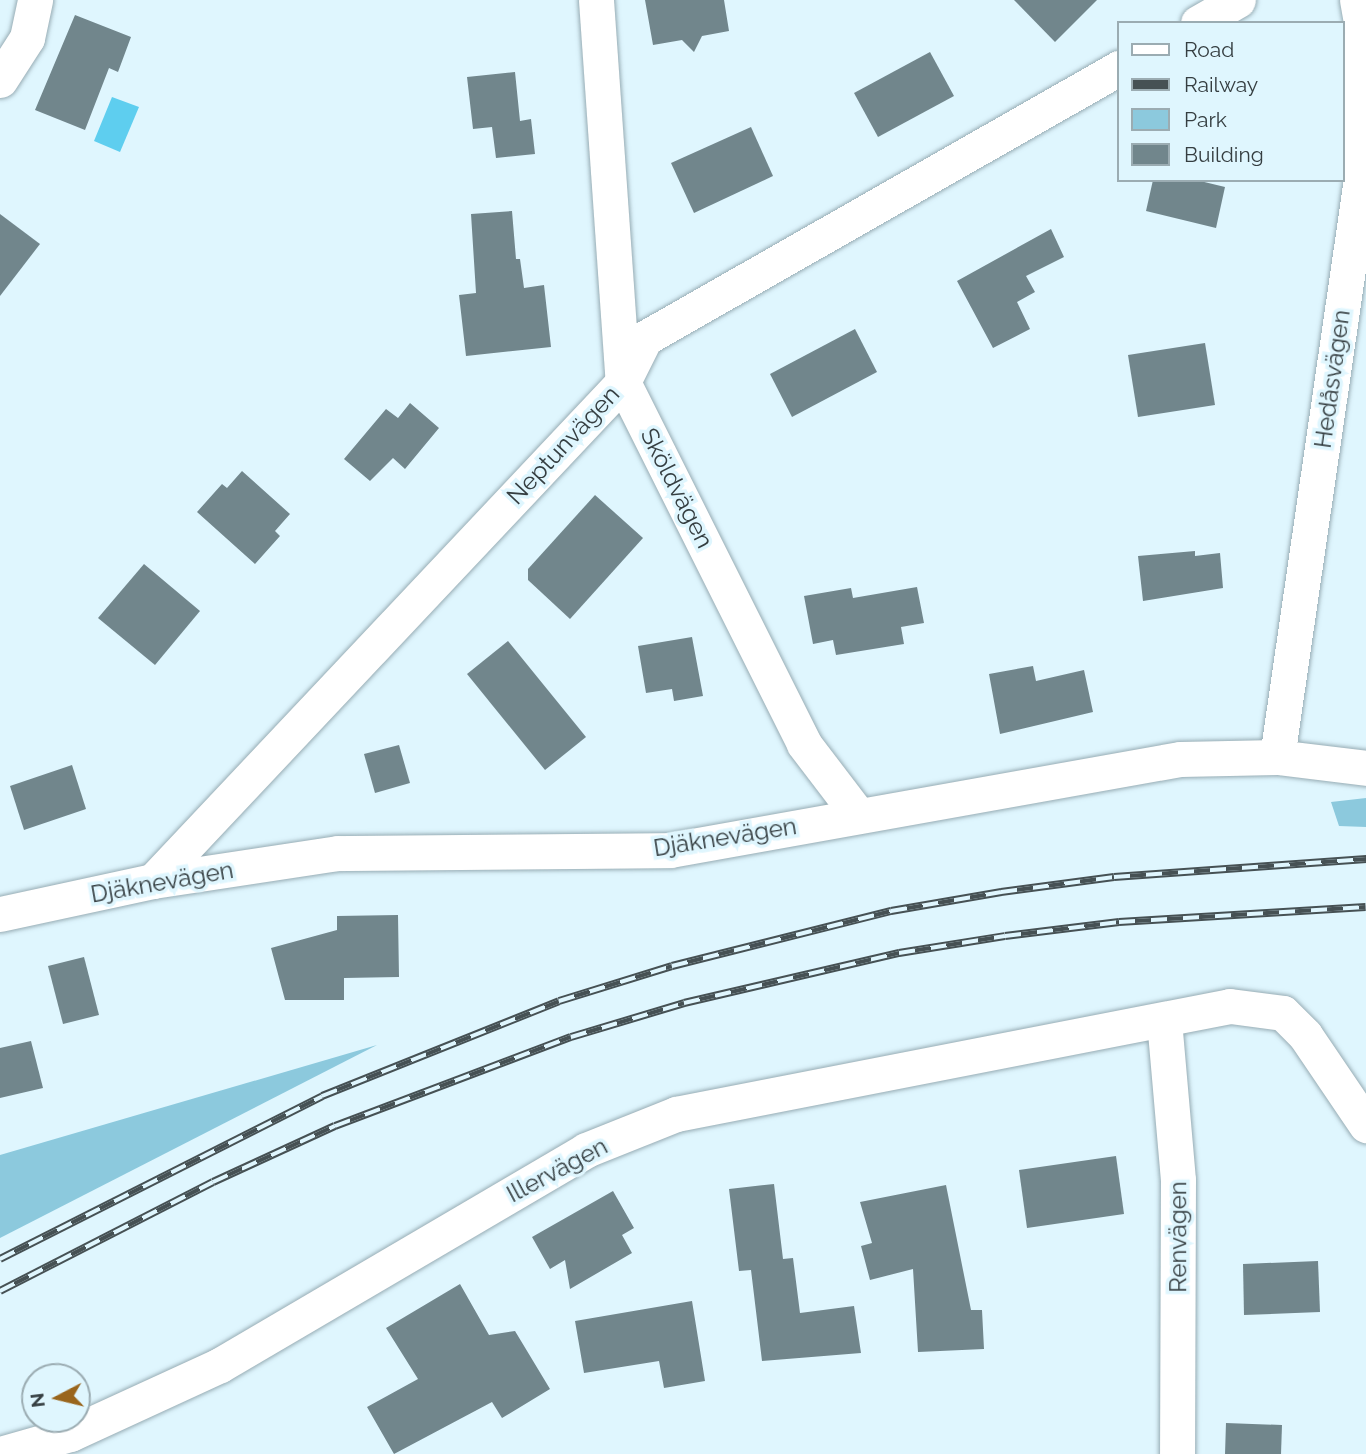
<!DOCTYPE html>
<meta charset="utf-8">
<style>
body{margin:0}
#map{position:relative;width:1366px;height:1454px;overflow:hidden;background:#dff6fe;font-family:Raleway,sans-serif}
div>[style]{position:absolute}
.green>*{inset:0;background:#8cc9dd}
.water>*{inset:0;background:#5eceef}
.building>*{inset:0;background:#71868c}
.roads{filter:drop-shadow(0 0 2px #97acb4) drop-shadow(0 0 2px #97acb4)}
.minor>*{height:35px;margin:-17.5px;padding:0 17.5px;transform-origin:17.5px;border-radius:17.5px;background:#fff}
.rail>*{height:8px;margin-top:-4px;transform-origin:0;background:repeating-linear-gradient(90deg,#dff6fe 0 16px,#465154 0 32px);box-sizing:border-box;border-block:2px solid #465154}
span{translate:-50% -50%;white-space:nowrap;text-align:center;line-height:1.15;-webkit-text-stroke:7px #dff6fe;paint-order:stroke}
.street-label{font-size:24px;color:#353e41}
.legend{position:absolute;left:1117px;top:21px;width:228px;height:161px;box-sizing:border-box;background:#dff6fe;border:2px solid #9bacb2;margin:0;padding:9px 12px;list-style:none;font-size:21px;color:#353e41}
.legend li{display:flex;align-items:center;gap:14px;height:35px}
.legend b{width:35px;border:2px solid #9bacb2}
.north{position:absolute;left:21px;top:1363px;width:70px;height:70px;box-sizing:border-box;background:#dff6fe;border:2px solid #9bacb2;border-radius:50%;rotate:263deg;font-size:19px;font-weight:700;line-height:28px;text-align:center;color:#353e41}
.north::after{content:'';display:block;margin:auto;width:24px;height:32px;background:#99651c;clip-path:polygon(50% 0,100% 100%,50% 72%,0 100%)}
</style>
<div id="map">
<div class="green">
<i style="clip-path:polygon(1366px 798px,1366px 827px,1339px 826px,1331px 802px)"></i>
<i style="clip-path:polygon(377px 1045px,0 1238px,0 1155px)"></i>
</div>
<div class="water">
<i style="clip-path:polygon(112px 97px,139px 107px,120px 152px,94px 141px)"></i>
</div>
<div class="building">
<i style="clip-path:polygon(645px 0,724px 0,729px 31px,702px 36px,694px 52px,682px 40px,653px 45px)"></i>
<i style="clip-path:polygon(1014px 0,1097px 0,1055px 42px)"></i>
<i style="clip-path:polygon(75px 15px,131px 37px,118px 72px,109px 68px,85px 130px,35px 110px)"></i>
<i style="clip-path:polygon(930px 52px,954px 96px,878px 137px,854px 93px)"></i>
<i style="clip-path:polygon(515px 72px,520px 121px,531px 119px,535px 154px,496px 158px,492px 127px,473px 129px,467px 77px)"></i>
<i style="clip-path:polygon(751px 127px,773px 176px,694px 213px,671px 163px)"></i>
<i style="clip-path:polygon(1153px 180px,1196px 180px,1225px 187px,1216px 228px,1146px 211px)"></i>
<i style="clip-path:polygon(512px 211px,516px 259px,520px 259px,524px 288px,544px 285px,551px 347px,466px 356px,459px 295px,476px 293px,471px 214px)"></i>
<i style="clip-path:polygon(0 214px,40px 244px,0 296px)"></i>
<i style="clip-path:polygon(1051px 229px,1064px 257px,1026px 276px,1035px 292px,1017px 302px,1030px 329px,993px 348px,957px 281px)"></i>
<i style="clip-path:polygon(855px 329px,877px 372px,792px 417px,770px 374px)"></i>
<i style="clip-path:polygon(1205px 343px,1215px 405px,1138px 417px,1128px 355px)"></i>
<i style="clip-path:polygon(410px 403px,439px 428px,405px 469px,393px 458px,370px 481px,344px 459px,386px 409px,398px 418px)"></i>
<i style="clip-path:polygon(242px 471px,290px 514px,275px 531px,280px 536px,255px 564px,197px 512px,222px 484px,227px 488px)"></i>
<i style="clip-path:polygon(595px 495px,643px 538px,570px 619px,528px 580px,528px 569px)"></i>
<i style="clip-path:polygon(1195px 551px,1195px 556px,1220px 553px,1223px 588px,1143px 601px,1138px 556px)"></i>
<i style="clip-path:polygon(144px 564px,200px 611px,155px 665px,98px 618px)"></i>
<i style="clip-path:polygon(917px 587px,924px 623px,901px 627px,904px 644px,836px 655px,833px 640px,813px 644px,804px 596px,851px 588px,853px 598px)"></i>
<i style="clip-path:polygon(692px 637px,703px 696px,674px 701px,672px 689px,646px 693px,638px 646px)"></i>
<i style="clip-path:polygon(508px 641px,586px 737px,545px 770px,467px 674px)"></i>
<i style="clip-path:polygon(1033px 666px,1036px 681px,1084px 670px,1093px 712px,1000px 734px,989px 674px)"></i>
<i style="clip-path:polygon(399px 745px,410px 783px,375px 793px,364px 754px)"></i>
<i style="clip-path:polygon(72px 765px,86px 809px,24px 830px,10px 786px)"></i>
<i style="clip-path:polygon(398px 915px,399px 977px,344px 978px,344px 1000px,285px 1000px,271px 948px,337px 930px,337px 916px)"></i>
<i style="clip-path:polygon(84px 957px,99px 1015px,63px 1024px,48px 966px)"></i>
<i style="clip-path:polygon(31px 1041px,43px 1088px,0 1098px,0 1048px)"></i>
<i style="clip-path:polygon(1116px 1156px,1124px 1214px,1027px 1228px,1019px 1170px)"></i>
<i style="clip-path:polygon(774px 1184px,783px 1259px,793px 1258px,800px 1313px,854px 1306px,861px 1353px,762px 1361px,751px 1270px,739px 1271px,729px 1189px)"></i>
<i style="clip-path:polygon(946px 1185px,971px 1310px,982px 1310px,984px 1349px,918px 1352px,913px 1269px,870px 1280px,861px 1246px,872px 1243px,860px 1202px)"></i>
<i style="clip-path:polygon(613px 1191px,634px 1228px,622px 1235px,632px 1253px,570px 1289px,565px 1260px,550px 1269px,532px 1237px)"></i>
<i style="clip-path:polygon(1318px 1261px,1320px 1312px,1244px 1315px,1243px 1264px)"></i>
<i style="clip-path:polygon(460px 1284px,489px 1335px,515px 1331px,550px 1389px,502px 1418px,492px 1402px,394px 1454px,367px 1407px,418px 1379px,386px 1328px)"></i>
<i style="clip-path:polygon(692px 1301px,705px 1381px,664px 1388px,659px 1361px,584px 1373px,575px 1321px)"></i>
<i style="clip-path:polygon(1226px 1423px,1282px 1425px,1281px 1454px,1225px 1454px)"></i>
</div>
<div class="roads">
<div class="minor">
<i style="left:596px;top:0;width:383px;rotate:86deg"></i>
<i style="left:623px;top:382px;width:405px;rotate:63.4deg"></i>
<i style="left:804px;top:744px;width:89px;rotate:52.7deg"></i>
<i style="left:1198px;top:23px;width:46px;rotate:-29.9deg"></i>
<i style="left:0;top:80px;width:50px;rotate:-57.3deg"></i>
<i style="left:27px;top:38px;width:39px;rotate:-78deg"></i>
<i style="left:1277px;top:757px;width:584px;rotate:-81.73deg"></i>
<i style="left:1361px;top:179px;width:151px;rotate:-89.6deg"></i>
<i style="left:1362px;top:28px;width:28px;rotate:-100deg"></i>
<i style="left:153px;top:881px;width:685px;rotate:-46.71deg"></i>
<i style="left:623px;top:382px;width:49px;rotate:-63.4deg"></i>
<i style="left:645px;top:338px;width:546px;rotate:-29.67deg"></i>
<i style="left:0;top:914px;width:157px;rotate:-12.2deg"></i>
<i style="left:153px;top:881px;width:187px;rotate:-8.6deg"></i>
<i style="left:338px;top:853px;width:332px;rotate:-0.5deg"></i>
<i style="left:670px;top:850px;width:518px;rotate:-10.12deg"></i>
<i style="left:1180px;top:759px;width:97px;rotate:-1.2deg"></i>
<i style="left:1277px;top:757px;width:90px;rotate:7deg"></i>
<i style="left:1164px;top:1020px;width:161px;rotate:85deg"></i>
<i style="left:1178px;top:1180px;width:274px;rotate:90.2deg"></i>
<i style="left:0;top:1454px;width:73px;rotate:-15.9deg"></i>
<i style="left:70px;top:1434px;width:165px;rotate:-24.7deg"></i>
<i style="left:220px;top:1365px;width:424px;rotate:-30.4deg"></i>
<i style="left:586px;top:1150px;width:97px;rotate:-21.8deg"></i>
<i style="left:676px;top:1114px;width:564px;rotate:-11.03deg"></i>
<i style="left:1230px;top:1006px;width:53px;rotate:7.5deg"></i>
<i style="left:1283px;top:1013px;width:31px;rotate:45deg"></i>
<i style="left:1305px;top:1035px;width:109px;rotate:55.9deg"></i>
</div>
</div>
<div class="rail">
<i style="left:0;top:1259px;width:361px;rotate:-26.8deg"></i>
<i style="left:322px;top:1096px;width:255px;rotate:-21.8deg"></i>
<i style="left:559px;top:1001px;width:118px;rotate:-17.2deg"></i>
<i style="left:672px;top:966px;width:226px;rotate:-14.1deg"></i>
<i style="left:891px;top:911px;width:112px;rotate:-9.8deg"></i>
<i style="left:1001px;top:892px;width:114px;rotate:-7.6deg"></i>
<i style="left:1114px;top:877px;width:253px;rotate:-4.1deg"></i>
<i style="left:0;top:1291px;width:239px;rotate:-27.1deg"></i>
<i style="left:213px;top:1182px;width:134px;rotate:-24.7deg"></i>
<i style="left:335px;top:1126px;width:252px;rotate:-20.7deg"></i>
<i style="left:571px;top:1037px;width:118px;rotate:-16.7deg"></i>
<i style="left:684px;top:1003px;width:221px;rotate:-13.1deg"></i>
<i style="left:899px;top:953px;width:107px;rotate:-9.1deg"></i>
<i style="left:1005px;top:936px;width:115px;rotate:-7deg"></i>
<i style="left:1119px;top:922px;width:247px;rotate:-3.5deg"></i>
</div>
<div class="street-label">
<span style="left:1332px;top:379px;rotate:-82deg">Hedåsvägen</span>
<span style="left:563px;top:445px;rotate:-47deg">Neptunvägen</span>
<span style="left:677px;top:488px;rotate:63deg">Sköldvägen</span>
<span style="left:725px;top:837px;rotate:-9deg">Djäknevägen</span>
<span style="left:162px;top:882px;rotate:-10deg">Djäknevägen</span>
<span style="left:557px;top:1170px;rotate:-28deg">Illervägen</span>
<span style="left:1178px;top:1237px;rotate:-90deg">Renvägen</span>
</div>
<ul class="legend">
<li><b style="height:9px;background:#fff"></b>Road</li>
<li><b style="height:9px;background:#465154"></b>Railway</li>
<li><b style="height:19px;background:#8cc9dd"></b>Park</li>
<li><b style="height:19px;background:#71868c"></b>Building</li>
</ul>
<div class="north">N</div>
</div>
